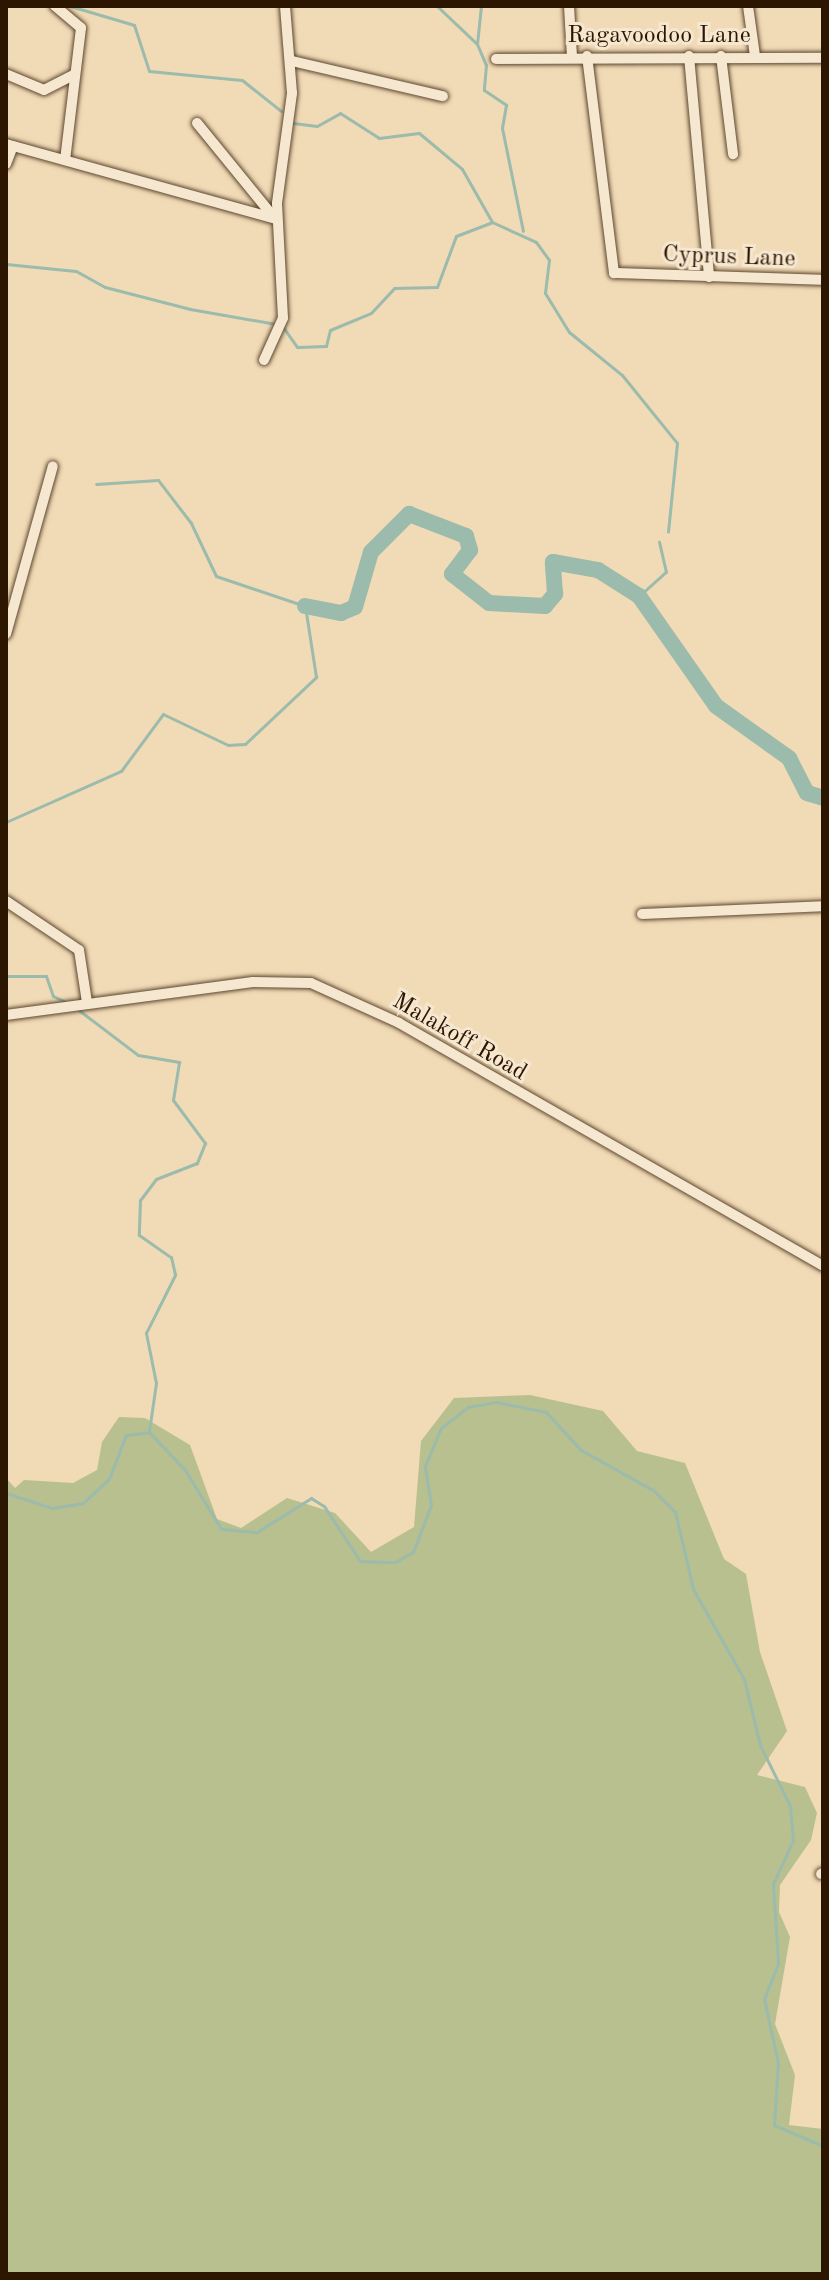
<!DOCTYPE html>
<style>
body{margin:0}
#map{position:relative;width:829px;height:2280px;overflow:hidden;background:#f1dab6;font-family:"Old Standard TT",serif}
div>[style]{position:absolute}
.green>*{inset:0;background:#b8c08f}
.stream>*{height:3px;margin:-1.5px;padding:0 1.5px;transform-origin:1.5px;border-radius:1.5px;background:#9bbbac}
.river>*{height:16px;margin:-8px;padding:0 8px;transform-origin:8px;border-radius:8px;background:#9bbbac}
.roads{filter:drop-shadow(0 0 2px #5d472e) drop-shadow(0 0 2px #5d472e)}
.street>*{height:10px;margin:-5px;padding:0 5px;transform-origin:5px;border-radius:5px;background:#f6e7d0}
span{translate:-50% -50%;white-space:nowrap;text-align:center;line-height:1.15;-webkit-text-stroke:6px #f6e7d0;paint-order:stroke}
.street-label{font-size:24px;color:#2c1600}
.frame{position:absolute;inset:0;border:8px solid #2c1600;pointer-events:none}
</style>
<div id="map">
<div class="green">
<i style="clip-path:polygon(530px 1395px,603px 1411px,637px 1451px,685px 1463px,724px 1559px,746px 1574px,760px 1652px,787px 1731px,757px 1775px,805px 1787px,817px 1813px,811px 1840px,780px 1885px,779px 1912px,790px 1937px,775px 2024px,795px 2075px,789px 2125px,823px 2129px,823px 2274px,6px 2274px,6px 1478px,15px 1488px,24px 1480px,73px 1483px,97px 1470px,102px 1442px,119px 1417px,145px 1418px,190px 1445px,217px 1519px,241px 1528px,287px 1498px,335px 1513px,371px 1552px,414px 1527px,421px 1441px,454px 1398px)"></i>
</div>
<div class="stream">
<i style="left:70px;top:6px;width:67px;rotate:16.5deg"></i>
<i style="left:134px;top:25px;width:48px;rotate:71.9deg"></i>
<i style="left:149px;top:71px;width:93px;rotate:5.5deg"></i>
<i style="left:242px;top:80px;width:50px;rotate:38.5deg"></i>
<i style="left:437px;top:6px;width:55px;rotate:43.5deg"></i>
<i style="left:477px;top:44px;width:23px;rotate:67deg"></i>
<i style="left:486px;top:65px;width:25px;rotate:95deg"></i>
<i style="left:484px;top:90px;width:27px;rotate:34deg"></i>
<i style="left:506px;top:105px;width:23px;rotate:100deg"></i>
<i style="left:502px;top:128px;width:105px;rotate:78.5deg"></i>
<i style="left:477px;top:44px;width:38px;rotate:-84deg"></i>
<i style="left:293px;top:123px;width:24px;rotate:7deg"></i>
<i style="left:317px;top:126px;width:26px;rotate:-29deg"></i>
<i style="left:340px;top:113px;width:46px;rotate:32.7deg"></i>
<i style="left:379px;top:138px;width:40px;rotate:-7.1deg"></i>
<i style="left:419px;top:133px;width:56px;rotate:39.9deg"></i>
<i style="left:462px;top:169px;width:61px;rotate:60.5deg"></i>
<i style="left:492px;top:222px;width:48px;rotate:24.4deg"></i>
<i style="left:536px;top:242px;width:22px;rotate:54deg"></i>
<i style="left:549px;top:260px;width:33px;rotate:97deg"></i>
<i style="left:545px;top:293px;width:46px;rotate:58.4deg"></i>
<i style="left:569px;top:332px;width:68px;rotate:39.1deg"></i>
<i style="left:622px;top:375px;width:87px;rotate:51deg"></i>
<i style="left:677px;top:443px;width:89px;rotate:95.8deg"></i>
<i style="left:6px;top:264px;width:70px;rotate:5.7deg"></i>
<i style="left:76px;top:271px;width:33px;rotate:29deg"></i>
<i style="left:105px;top:287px;width:88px;rotate:14.5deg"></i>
<i style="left:190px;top:309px;width:87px;rotate:9.9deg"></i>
<i style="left:283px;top:327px;width:24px;rotate:55deg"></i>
<i style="left:297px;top:347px;width:29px;rotate:-2deg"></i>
<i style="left:326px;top:346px;width:16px;rotate:-76deg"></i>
<i style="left:330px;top:330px;width:44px;rotate:-22.5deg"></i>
<i style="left:371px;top:313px;width:34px;rotate:-47deg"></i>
<i style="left:394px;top:288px;width:43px;rotate:-1.3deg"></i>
<i style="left:437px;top:287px;width:54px;rotate:-69.6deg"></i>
<i style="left:456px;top:236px;width:39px;rotate:-21deg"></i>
<i style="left:639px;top:596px;width:36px;rotate:-42deg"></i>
<i style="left:666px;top:572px;width:31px;rotate:-103deg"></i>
<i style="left:6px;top:822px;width:126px;rotate:-23.9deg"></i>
<i style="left:121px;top:771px;width:71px;rotate:-53.6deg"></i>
<i style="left:163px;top:714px;width:72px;rotate:25.5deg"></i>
<i style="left:228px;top:745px;width:17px;rotate:-3deg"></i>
<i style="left:245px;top:744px;width:98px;rotate:-43.3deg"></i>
<i style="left:316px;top:677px;width:72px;rotate:-98.8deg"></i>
<i style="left:305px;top:606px;width:94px;rotate:-161.4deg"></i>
<i style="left:216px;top:576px;width:59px;rotate:-115.3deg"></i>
<i style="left:191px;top:523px;width:54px;rotate:-127.5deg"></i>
<i style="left:158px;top:480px;width:62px;rotate:176.3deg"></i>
<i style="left:6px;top:976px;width:40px"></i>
<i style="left:46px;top:976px;width:21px;rotate:71deg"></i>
<i style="left:53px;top:996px;width:19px;rotate:25deg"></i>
<i style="left:76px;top:1008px;width:78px;rotate:37.2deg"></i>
<i style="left:138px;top:1055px;width:42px;rotate:9.7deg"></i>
<i style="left:179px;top:1062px;width:38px;rotate:99deg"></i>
<i style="left:173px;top:1100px;width:54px;rotate:53.3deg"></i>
<i style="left:205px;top:1143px;width:22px;rotate:112deg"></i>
<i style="left:197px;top:1163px;width:44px;rotate:158.7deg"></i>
<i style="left:156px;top:1179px;width:26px;rotate:127deg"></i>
<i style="left:140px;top:1200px;width:35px;rotate:92deg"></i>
<i style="left:139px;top:1235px;width:39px;rotate:35deg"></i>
<i style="left:171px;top:1257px;width:18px;rotate:77deg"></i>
<i style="left:175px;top:1275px;width:65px;rotate:116.6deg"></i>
<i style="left:146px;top:1333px;width:51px;rotate:78.7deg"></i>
<i style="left:156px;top:1383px;width:49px;rotate:98.3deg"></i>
<i style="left:6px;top:1493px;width:48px;rotate:18.1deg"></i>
<i style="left:52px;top:1508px;width:31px;rotate:-9deg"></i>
<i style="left:83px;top:1503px;width:35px;rotate:-43deg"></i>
<i style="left:109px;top:1479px;width:47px;rotate:-68.9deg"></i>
<i style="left:126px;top:1435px;width:23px;rotate:-7deg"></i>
<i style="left:149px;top:1432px;width:52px;rotate:46.5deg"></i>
<i style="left:185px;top:1470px;width:69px;rotate:58.6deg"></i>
<i style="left:221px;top:1529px;width:36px;rotate:5deg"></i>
<i style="left:257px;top:1532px;width:64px;rotate:-32.2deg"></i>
<i style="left:311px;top:1498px;width:15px;rotate:32deg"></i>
<i style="left:324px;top:1506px;width:66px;rotate:56.8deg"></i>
<i style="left:360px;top:1561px;width:35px;rotate:2deg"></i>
<i style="left:395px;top:1562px;width:21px;rotate:-29deg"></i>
<i style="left:413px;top:1552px;width:50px;rotate:-69deg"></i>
<i style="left:431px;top:1505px;width:39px;rotate:-99deg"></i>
<i style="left:425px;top:1466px;width:41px;rotate:-67.2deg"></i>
<i style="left:441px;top:1428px;width:34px;rotate:-38deg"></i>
<i style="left:468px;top:1407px;width:28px;rotate:-10deg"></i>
<i style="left:496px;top:1402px;width:51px;rotate:11.3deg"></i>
<i style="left:546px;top:1412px;width:52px;rotate:47.4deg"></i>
<i style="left:581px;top:1450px;width:82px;rotate:29.1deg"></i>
<i style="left:653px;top:1490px;width:31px;rotate:45deg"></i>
<i style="left:675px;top:1512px;width:79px;rotate:76.8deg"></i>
<i style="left:693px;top:1589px;width:103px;rotate:60.5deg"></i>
<i style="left:744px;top:1679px;width:68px;rotate:76.4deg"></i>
<i style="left:760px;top:1745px;width:68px;rotate:63.8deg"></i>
<i style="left:790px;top:1806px;width:34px;rotate:85deg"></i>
<i style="left:793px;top:1840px;width:48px;rotate:114.4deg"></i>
<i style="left:773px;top:1884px;width:80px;rotate:86.4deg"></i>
<i style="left:778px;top:1964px;width:38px;rotate:112deg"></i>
<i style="left:764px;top:1999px;width:66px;rotate:77.7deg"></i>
<i style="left:778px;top:2063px;width:62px;rotate:93.7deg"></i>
<i style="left:774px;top:2125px;width:53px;rotate:23.2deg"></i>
</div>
<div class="river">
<i style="left:305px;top:606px;width:37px;rotate:11deg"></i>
<i style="left:341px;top:613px;width:15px;rotate:-23deg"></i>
<i style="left:355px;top:607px;width:57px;rotate:-73.8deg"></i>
<i style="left:371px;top:552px;width:54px;rotate:-45deg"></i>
<i style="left:409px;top:514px;width:61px;rotate:21.1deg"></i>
<i style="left:466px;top:536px;width:15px;rotate:74deg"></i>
<i style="left:470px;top:550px;width:30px;rotate:127deg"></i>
<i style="left:452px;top:574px;width:47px;rotate:38.1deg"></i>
<i style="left:489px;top:603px;width:56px;rotate:3.1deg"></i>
<i style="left:545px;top:606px;width:16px;rotate:-50deg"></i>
<i style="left:555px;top:594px;width:32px;rotate:-94deg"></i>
<i style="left:553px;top:562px;width:46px;rotate:10.1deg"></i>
<i style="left:598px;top:570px;width:49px;rotate:32.4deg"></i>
<i style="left:639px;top:596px;width:134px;rotate:55deg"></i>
<i style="left:716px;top:706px;width:90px;rotate:35.5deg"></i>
<i style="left:789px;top:758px;width:39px;rotate:63deg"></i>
<i style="left:807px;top:793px;width:17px;rotate:17deg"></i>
</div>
<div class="roads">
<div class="street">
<i style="left:55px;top:6px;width:34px;rotate:40deg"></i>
<i style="left:81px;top:28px;width:133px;rotate:96.9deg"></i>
<i style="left:569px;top:6px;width:51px;rotate:86.6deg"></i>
<i style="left:748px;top:6px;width:50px;rotate:82deg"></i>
<i style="left:587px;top:56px;width:219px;rotate:82.9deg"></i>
<i style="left:614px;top:273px;width:209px;rotate:1.9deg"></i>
<i style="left:689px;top:56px;width:222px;rotate:84.8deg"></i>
<i style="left:721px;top:56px;width:99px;rotate:83deg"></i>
<i style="left:496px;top:59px;width:327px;rotate:-0.2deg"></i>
<i style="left:292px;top:61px;width:155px;rotate:13.1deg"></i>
<i style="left:6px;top:74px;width:41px;rotate:22.8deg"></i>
<i style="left:44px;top:90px;width:33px;rotate:-27deg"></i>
<i style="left:197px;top:123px;width:119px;rotate:50.8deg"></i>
<i style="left:6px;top:144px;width:281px;rotate:15.5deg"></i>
<i style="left:6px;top:164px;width:19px;rotate:-69deg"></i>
<i style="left:264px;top:360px;width:46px;rotate:-65.7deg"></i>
<i style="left:283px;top:318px;width:115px;rotate:-93deg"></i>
<i style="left:277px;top:203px;width:111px;rotate:-82.2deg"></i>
<i style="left:292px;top:93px;width:87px;rotate:-94.6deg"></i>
<i style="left:6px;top:634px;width:174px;rotate:-74.4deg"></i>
<i style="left:6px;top:901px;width:88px;rotate:33.9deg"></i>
<i style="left:79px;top:950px;width:53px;rotate:81.3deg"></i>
<i style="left:642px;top:914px;width:181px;rotate:-2.5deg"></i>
<i style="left:6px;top:1015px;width:249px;rotate:-7.6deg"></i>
<i style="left:253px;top:982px;width:58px;rotate:1deg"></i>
<i style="left:311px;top:983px;width:97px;rotate:24.4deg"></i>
<i style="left:399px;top:1023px;width:489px;rotate:29.8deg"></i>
<i style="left:821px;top:1874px;width:2px;rotate:-27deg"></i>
</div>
</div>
<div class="street-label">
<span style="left:659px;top:37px">Ragavoodoo Lane</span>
<span style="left:729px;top:258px;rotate:2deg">Cyprus Lane</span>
<span style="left:459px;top:1038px;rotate:30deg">Malakoff Road</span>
</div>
<div class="frame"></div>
</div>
